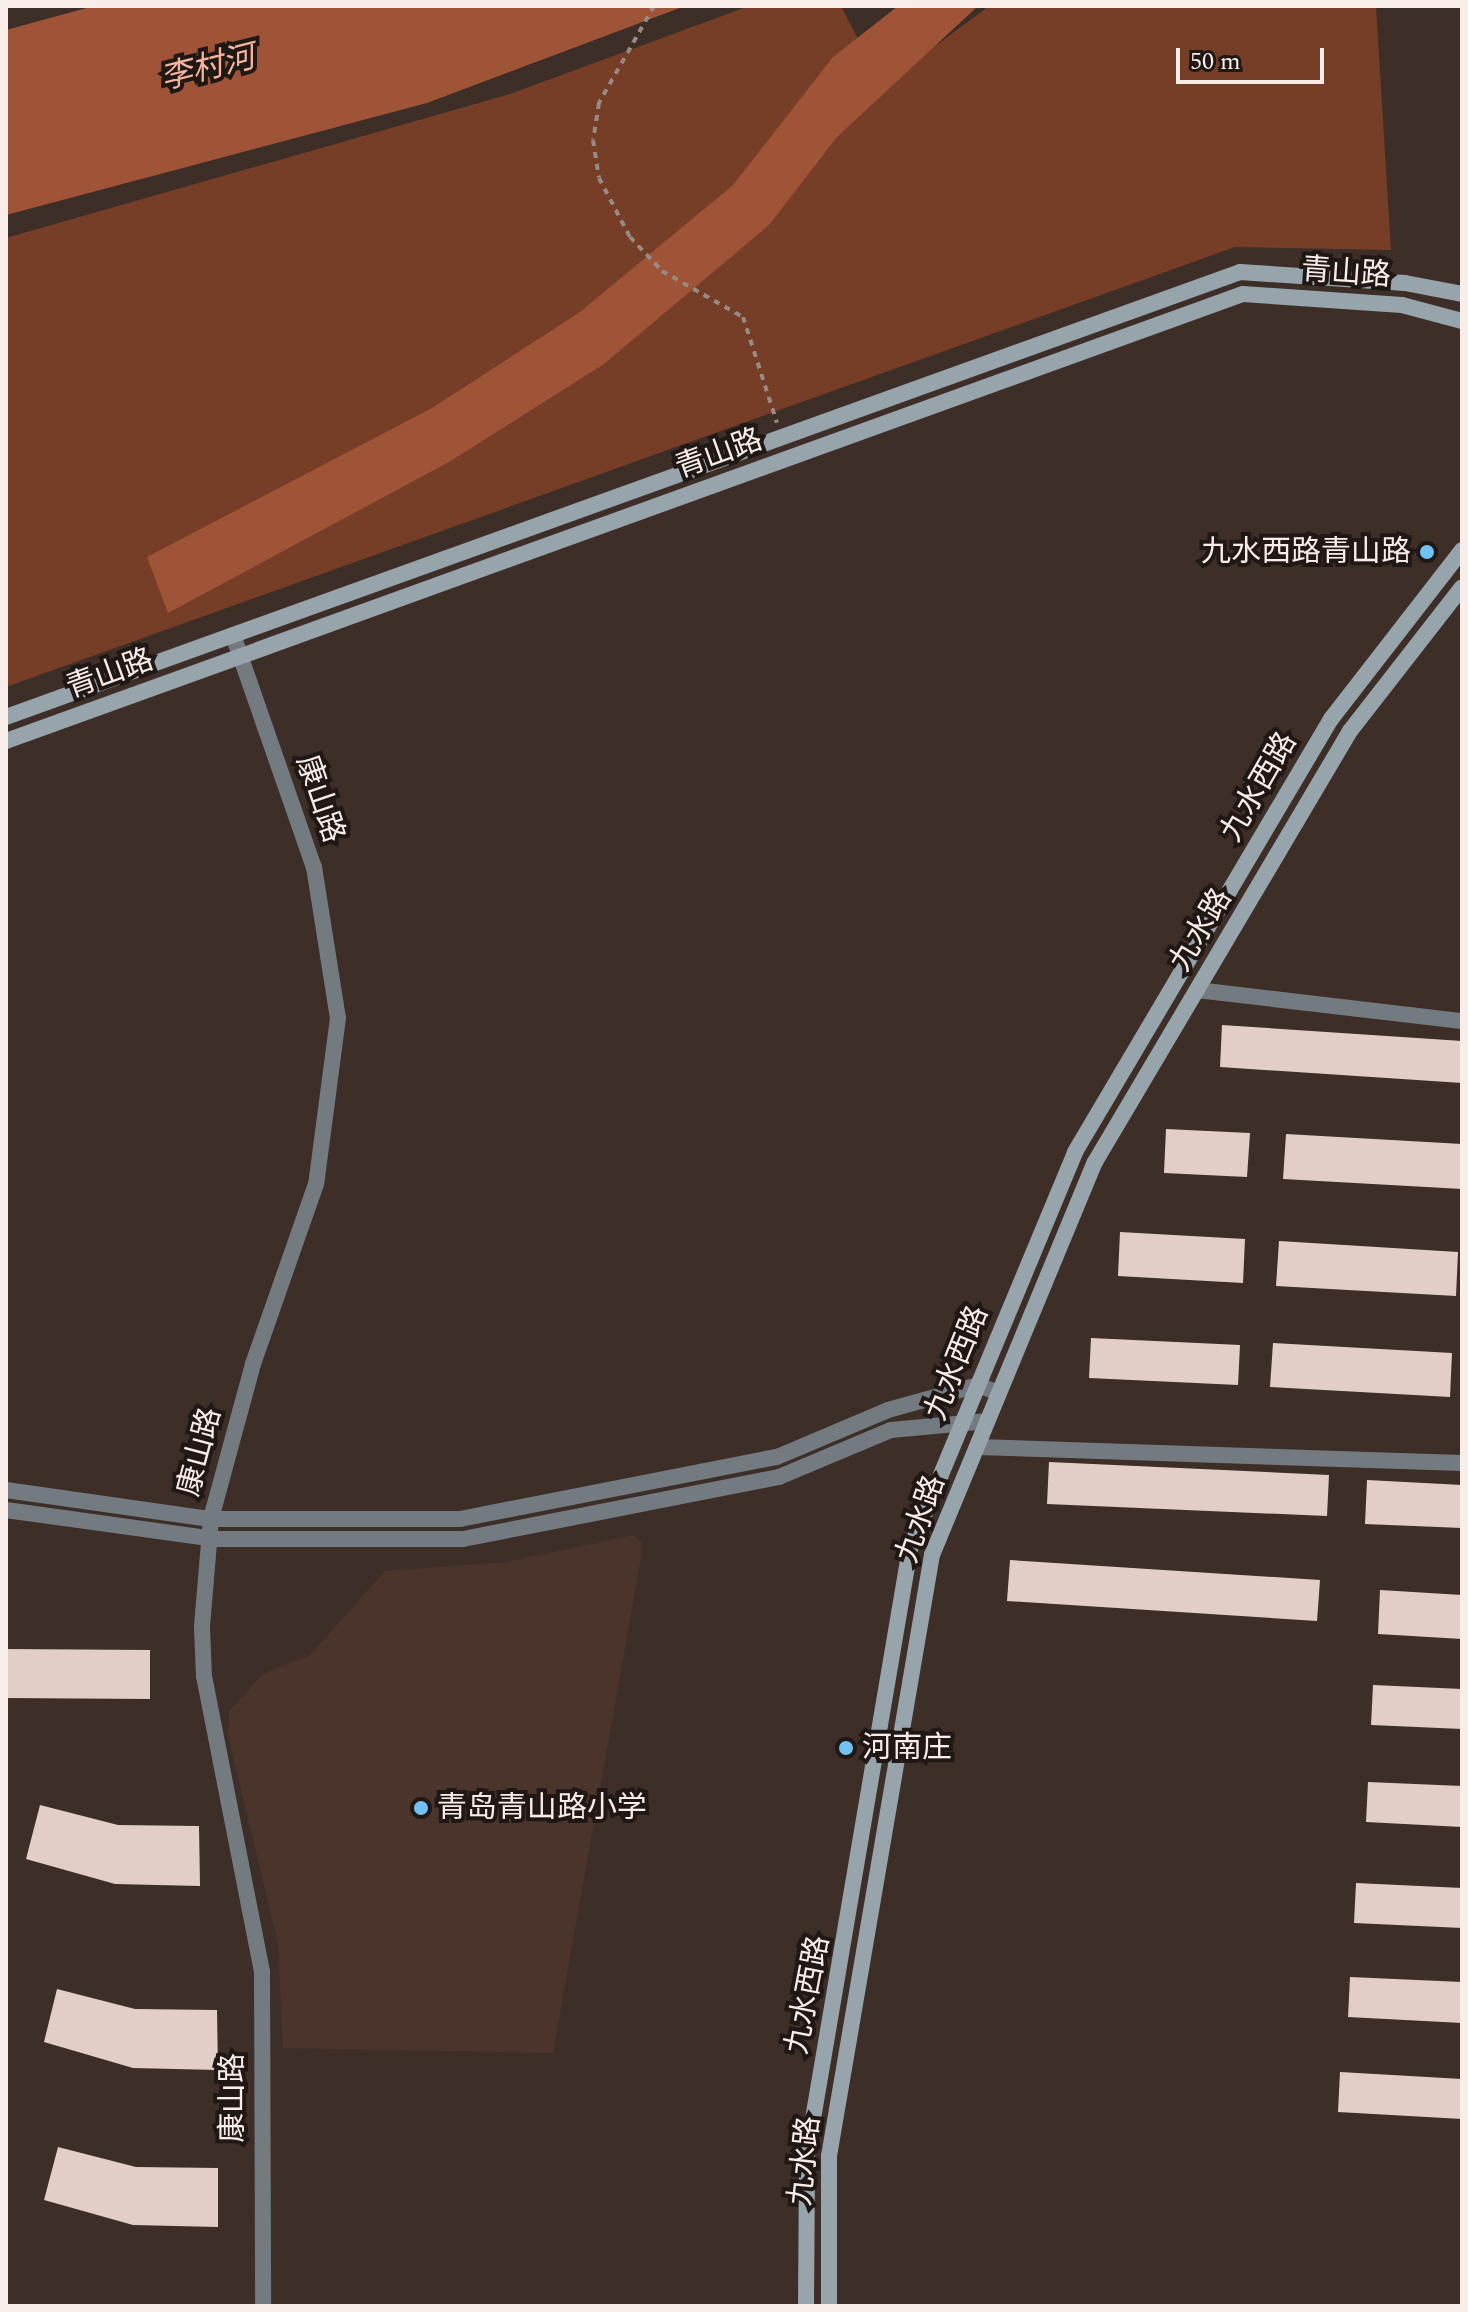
<!DOCTYPE html>
<meta charset="utf-8">
<style>
body{margin:0}
#map{position:relative;width:1468px;height:2312px;overflow:hidden;background:#3e2e28;font-family:Spectral,"Noto Sans SC",serif}
div>[style]{position:absolute}
.built>*{inset:0;background:#4b342c}
.green>*{inset:0;background:#763d27}
.water>*{inset:0;background:#9f5437}
.building>*{inset:0;background:#e3cec7}
.path>*{height:4px;margin-top:-2px;transform-origin:0;background:repeating-linear-gradient(90deg,#988a85 0 6px,transparent 0 12px)}
.minor>*{height:16px;margin:-8px;padding:0 8px;transform-origin:8px;border-radius:8px;background:#747b80}
.tertiary>*{height:16px;margin:-8px;padding:0 8px;transform-origin:8px;border-radius:8px;background:#747b80}
.secondary>*{height:16px;margin:-8px;padding:0 8px;transform-origin:8px;border-radius:8px;background:#98a4ac}
.dots>*{width:22px;height:22px;translate:-50% -50%;box-sizing:border-box;border:4px solid #201815;border-radius:50%}
span{translate:-50% -50%;white-space:nowrap;text-align:center;line-height:1.15;-webkit-text-stroke:8px #201815;paint-order:stroke}
.street-label{font-size:30px;color:#f8ede9}
.poi-label{font-size:30px;color:#f8ede9}
.right{translate:-100% -50%;text-align:right}
.left{translate:0 -50%;text-align:left}
.water-label{font-size:32px;color:#f4b49c;font-style:italic}
.frame{position:absolute;inset:0;border:8px solid #f8ede9;pointer-events:none}
.scale{position:absolute;left:1176px;top:48px;width:148px;height:36px;box-sizing:border-box;border:4px solid #f8ede9;border-top:0;padding-left:10px;font-size:24px;line-height:28px;white-space:nowrap;color:#f8ede9;-webkit-text-stroke:6px #201815;paint-order:stroke}
</style>
<div id="map">
<div class="built">
<i style="clip-path:polygon(633px 1535px,641px 1541px,641px 1558px,553px 2053px,283px 2048px,278px 1944px,228px 1735px,229px 1711px,263px 1674px,310px 1655px,385px 1571px,507px 1562px)"></i>
</div>
<div class="green">
<i style="clip-path:polygon(749px 6px,841px 6px,882px 86px,989px 6px,1376px 6px,1391px 250px,1235px 247px,6px 687px,6px 238px,510px 94px)"></i>
</div>
<div class="water">
<i style="clip-path:polygon(94px 6px,685px 6px,427px 103px,6px 215px,6px 30px)"></i>
<i style="clip-path:polygon(898px 6px,978px 6px,837px 137px,769px 225px,604px 364px,449px 462px,168px 613px,147px 557px,432px 408px,580px 312px,733px 185px,833px 57px)"></i>
</div>
<div class="building">
<i style="clip-path:polygon(1222px 1025px,1462px 1041px,1462px 1083px,1220px 1067px)"></i>
<i style="clip-path:polygon(1166px 1129px,1250px 1133px,1247px 1177px,1164px 1173px)"></i>
<i style="clip-path:polygon(1286px 1134px,1462px 1144px,1462px 1189px,1283px 1179px)"></i>
<i style="clip-path:polygon(1120px 1232px,1245px 1239px,1243px 1283px,1118px 1276px)"></i>
<i style="clip-path:polygon(1279px 1241px,1458px 1252px,1456px 1296px,1276px 1286px)"></i>
<i style="clip-path:polygon(1091px 1338px,1240px 1345px,1238px 1385px,1089px 1378px)"></i>
<i style="clip-path:polygon(1273px 1343px,1452px 1353px,1450px 1397px,1270px 1387px)"></i>
<i style="clip-path:polygon(1049px 1462px,1329px 1475px,1327px 1516px,1047px 1504px)"></i>
<i style="clip-path:polygon(1367px 1480px,1462px 1485px,1462px 1528px,1365px 1524px)"></i>
<i style="clip-path:polygon(1010px 1560px,1320px 1580px,1317px 1621px,1007px 1601px)"></i>
<i style="clip-path:polygon(1380px 1590px,1462px 1595px,1462px 1639px,1378px 1634px)"></i>
<i style="clip-path:polygon(6px 1649px,150px 1650px,150px 1699px,6px 1698px)"></i>
<i style="clip-path:polygon(1373px 1685px,1462px 1689px,1462px 1729px,1371px 1725px)"></i>
<i style="clip-path:polygon(1368px 1782px,1462px 1786px,1462px 1827px,1366px 1822px)"></i>
<i style="clip-path:polygon(40px 1805px,118px 1825px,199px 1826px,200px 1886px,115px 1884px,26px 1859px)"></i>
<i style="clip-path:polygon(1356px 1883px,1462px 1888px,1462px 1928px,1354px 1923px)"></i>
<i style="clip-path:polygon(1350px 1977px,1462px 1982px,1462px 2023px,1348px 2017px)"></i>
<i style="clip-path:polygon(57px 1989px,135px 2009px,217px 2010px,218px 2070px,133px 2068px,44px 2042px)"></i>
<i style="clip-path:polygon(1340px 2072px,1462px 2079px,1462px 2119px,1338px 2112px)"></i>
<i style="clip-path:polygon(58px 2147px,136px 2167px,218px 2168px,218px 2227px,133px 2225px,44px 2200px)"></i>
</div>
<div class="path">
<i style="left:654px;top:6px;width:112px;rotate:119.6deg"></i>
<i style="left:599px;top:103px;width:37px;rotate:99deg"></i>
<i style="left:593px;top:140px;width:38px;rotate:81deg"></i>
<i style="left:599px;top:178px;width:67px;rotate:62.3deg"></i>
<i style="left:630px;top:237px;width:47px;rotate:46.7deg"></i>
<i style="left:662px;top:271px;width:93px;rotate:29.6deg"></i>
<i style="left:743px;top:317px;width:111px;rotate:72.2deg"></i>
</div>
<div class="minor">
<i style="left:233px;top:635px;width:246px;rotate:70.8deg"></i>
<i style="left:314px;top:867px;width:153px;rotate:81deg"></i>
<i style="left:338px;top:1018px;width:167px;rotate:97.5deg"></i>
<i style="left:316px;top:1184px;width:191px;rotate:109.3deg"></i>
<i style="left:253px;top:1364px;width:161px;rotate:105.2deg"></i>
<i style="left:211px;top:1519px;width:108px;rotate:94.8deg"></i>
<i style="left:202px;top:1627px;width:49px;rotate:87.7deg"></i>
<i style="left:204px;top:1676px;width:302px;rotate:78.9deg"></i>
<i style="left:262px;top:1972px;width:334px;rotate:89.8deg"></i>
<i style="left:1197px;top:990px;width:267px;rotate:6.7deg"></i>
<i style="left:977px;top:1447px;width:485px;rotate:1.9deg"></i>
</div>
<div class="tertiary">
<i style="left:6px;top:1490px;width:207px;rotate:8.1deg"></i>
<i style="left:211px;top:1519px;width:249px"></i>
<i style="left:460px;top:1519px;width:323px;rotate:-11.1deg"></i>
<i style="left:777px;top:1457px;width:121px;rotate:-22.9deg"></i>
<i style="left:888px;top:1410px;width:93px;rotate:-15.5deg"></i>
<i style="left:978px;top:1385px;width:22px;rotate:21deg"></i>
<i style="left:6px;top:1510px;width:210px;rotate:7.9deg"></i>
<i style="left:214px;top:1539px;width:249px"></i>
<i style="left:463px;top:1539px;width:322px;rotate:-11.1deg"></i>
<i style="left:779px;top:1477px;width:121px;rotate:-22.8deg"></i>
<i style="left:891px;top:1430px;width:97px;rotate:-5.3deg"></i>
</div>
<div class="secondary">
<i style="left:6px;top:717px;width:1312px;rotate:-19.83deg"></i>
<i style="left:1240px;top:272px;width:165px;rotate:3.8deg"></i>
<i style="left:1405px;top:283px;width:58px;rotate:10.9deg"></i>
<i style="left:6px;top:741px;width:1315px;rotate:-19.87deg"></i>
<i style="left:1243px;top:294px;width:159px;rotate:4deg"></i>
<i style="left:1402px;top:305px;width:62px;rotate:14.9deg"></i>
<i style="left:806px;top:2306px;width:152px;rotate:-89.6deg"></i>
<i style="left:807px;top:2154px;width:614px;rotate:-80.34deg"></i>
<i style="left:910px;top:1549px;width:430px;rotate:-67.4deg"></i>
<i style="left:1075px;top:1152px;width:503px;rotate:-59.41deg"></i>
<i style="left:1331px;top:719px;width:214px;rotate:-52.2deg"></i>
<i style="left:829px;top:2306px;width:150px;rotate:-90deg"></i>
<i style="left:829px;top:2156px;width:610px;rotate:-80.28deg"></i>
<i style="left:932px;top:1555px;width:425px;rotate:-67.5deg"></i>
<i style="left:1095px;top:1162px;width:501px;rotate:-59.39deg"></i>
<i style="left:1350px;top:731px;width:182px;rotate:-52.1deg"></i>
</div>
<div class="dots">
<i style="left:1427px;top:552px;background:#70c1f4"></i>
<i style="left:846px;top:1748px;background:#70c1f4"></i>
<i style="left:421px;top:1808px;background:#70c1f4"></i>
</div>
<div class="street-label">
<span style="left:1346px;top:273px;rotate:4deg">青山路</span>
<span style="left:719px;top:454px;rotate:-20deg">青山路</span>
<span style="left:110px;top:674px;rotate:-20deg">青山路</span>
<span style="left:1259px;top:787px;rotate:-60deg">九水西路</span>
<span style="left:320px;top:799px;rotate:71deg">康山路</span>
<span style="left:1201px;top:930px;rotate:-59deg">九水路</span>
<span style="left:957px;top:1363px;rotate:-68deg">九水西路</span>
<span style="left:200px;top:1452px;rotate:-75deg">康山路</span>
<span style="left:921px;top:1519px;rotate:-71deg">九水路</span>
<span style="left:808px;top:1995px;rotate:-79deg">九水西路</span>
<span style="left:233px;top:2098px;rotate:-90deg">康山路</span>
<span style="left:805px;top:2161px;rotate:-84deg">九水路</span>
</div>
<div class="poi-label">
<span class="right" style="left:1411px;top:552px">九水西路青山路</span>
<span class="left" style="left:862px;top:1748px">河南庄</span>
<span class="left" style="left:437px;top:1808px">青岛青山路小学</span>
</div>
<div class="water-label">
<span style="left:208px;top:69px;rotate:-14deg">李村河</span>
</div>
<div class="frame"></div>
<div class="scale">50 m</div>
</div>
